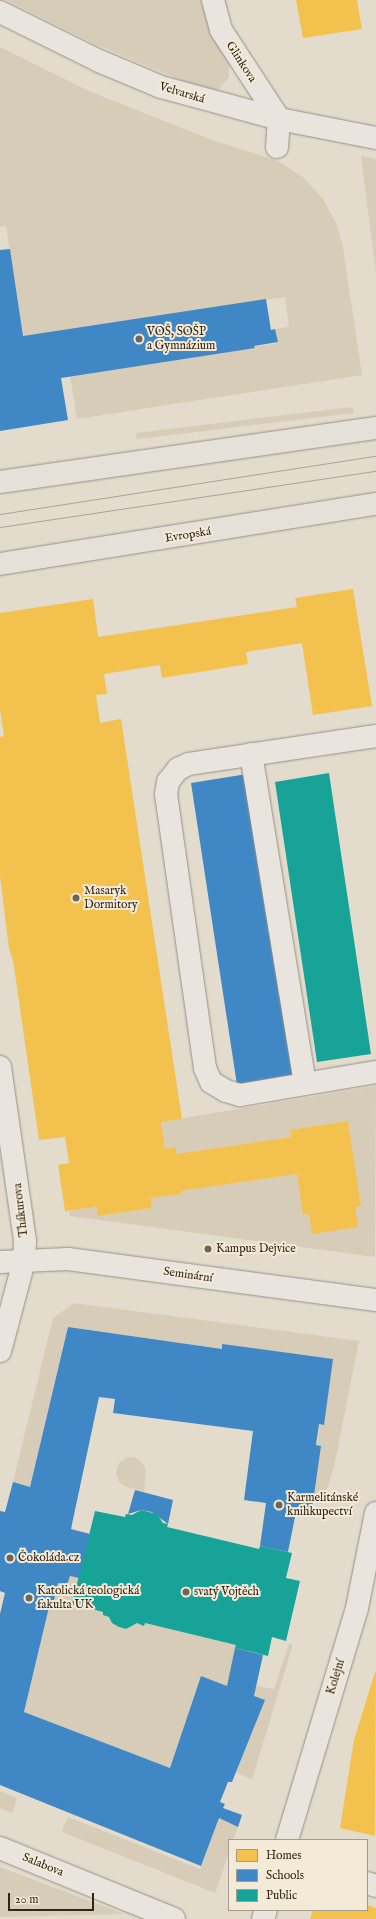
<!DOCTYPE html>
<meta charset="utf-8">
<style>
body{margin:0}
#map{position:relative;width:376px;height:1919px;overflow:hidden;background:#e3dccc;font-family:"IM FELL English",serif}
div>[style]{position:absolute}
.green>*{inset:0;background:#d6ccb7}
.homes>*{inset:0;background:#f2c14e}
.schools>*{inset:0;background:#3f88c5}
.public>*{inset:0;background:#17a398}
.roads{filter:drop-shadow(0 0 1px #969086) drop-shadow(0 0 1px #969086)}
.minor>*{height:22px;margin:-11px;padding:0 11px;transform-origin:11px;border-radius:11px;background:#e9e5de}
.major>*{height:22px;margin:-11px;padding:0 11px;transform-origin:11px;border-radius:11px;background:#e6e1d8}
.tram>*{height:1px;margin:-0.5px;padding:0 0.5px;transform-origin:0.5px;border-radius:0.5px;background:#a8a39c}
.dots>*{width:11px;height:11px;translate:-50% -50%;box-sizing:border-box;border:2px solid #f3ead8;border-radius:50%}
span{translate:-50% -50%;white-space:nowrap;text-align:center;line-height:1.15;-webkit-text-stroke:4px #f3ead8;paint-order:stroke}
.street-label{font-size:12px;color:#322518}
.poi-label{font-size:12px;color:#322518}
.left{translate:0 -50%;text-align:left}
.legend{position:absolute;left:228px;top:1839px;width:140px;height:72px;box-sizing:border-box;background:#f3ead8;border:1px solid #a69b8b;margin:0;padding:5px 7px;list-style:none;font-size:12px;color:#322518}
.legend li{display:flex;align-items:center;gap:8px;height:20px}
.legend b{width:20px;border:1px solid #a69b8b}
.scale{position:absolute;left:8px;top:1893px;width:86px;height:18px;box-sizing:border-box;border:2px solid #322518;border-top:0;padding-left:5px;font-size:12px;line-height:14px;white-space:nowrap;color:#322518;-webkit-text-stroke:3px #f3ead8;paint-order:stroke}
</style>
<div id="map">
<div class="green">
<i style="clip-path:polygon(6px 0,201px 0,207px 21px,229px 64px,229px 77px,219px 89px,204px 90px,95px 44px)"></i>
<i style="clip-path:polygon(0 47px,89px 91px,212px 140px,278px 161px,303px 177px,323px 199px,337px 225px,343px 248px,362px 375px,77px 419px,70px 376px,273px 344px,278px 342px,275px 329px,289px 327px,285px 297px,23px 336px,6px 226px,0 227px)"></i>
<i style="clip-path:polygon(361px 156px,376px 159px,376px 273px)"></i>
<i style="clip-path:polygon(353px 407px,354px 413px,137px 439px,136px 433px)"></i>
<i style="clip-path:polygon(376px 1086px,375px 1257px,70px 1216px,69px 1211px,97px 1207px,99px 1216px,152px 1208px,151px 1198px,182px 1194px,181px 1191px,297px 1174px,303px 1215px,309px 1214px,312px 1233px,357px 1227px,355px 1207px,361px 1206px,348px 1121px,290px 1130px,291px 1137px,176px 1154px,175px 1147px,165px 1149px,161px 1122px)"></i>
<i style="clip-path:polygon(74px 1303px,359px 1341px,334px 1467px,322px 1504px,313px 1502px,319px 1424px,324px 1425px,222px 1345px,222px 1349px,68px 1327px,30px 1487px,13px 1482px,53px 1318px)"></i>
<i style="clip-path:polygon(134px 1457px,141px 1461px,146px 1470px,144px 1492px,124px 1486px,119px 1482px,116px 1473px,119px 1463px,126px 1458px)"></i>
<i style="clip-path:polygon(70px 1576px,79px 1578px,73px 1604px,103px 1612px,103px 1615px,109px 1617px,119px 1627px,126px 1629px,137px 1623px,144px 1625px,145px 1623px,236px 1645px,227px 1686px,201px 1676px,170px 1768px,24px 1712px,50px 1603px,58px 1583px,67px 1585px)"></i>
<i style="clip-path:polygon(289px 1644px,293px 1644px,252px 1780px,236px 1772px,264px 1700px,254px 1696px,256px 1686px,274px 1689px)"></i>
<i style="clip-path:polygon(0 1791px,17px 1798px,12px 1813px,0 1808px)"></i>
<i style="clip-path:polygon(68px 1817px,200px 1869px,219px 1818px,238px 1827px,233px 1840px,229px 1840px,229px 1853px,215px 1893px,62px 1832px)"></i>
<i style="clip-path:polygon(0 1867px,124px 1914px,0 1917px)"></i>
</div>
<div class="homes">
<i style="clip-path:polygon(296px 0,357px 0,362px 29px,303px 38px)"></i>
<i style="clip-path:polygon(353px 589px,372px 706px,313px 715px,302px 643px,246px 652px,248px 664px,162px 678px,160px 665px,104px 674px,107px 694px,96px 695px,100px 723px,121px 719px,182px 1119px,161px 1122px,165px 1149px,176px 1147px,176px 1154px,291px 1137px,290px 1130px,348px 1121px,361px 1206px,355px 1207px,358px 1227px,312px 1234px,309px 1214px,303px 1215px,297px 1174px,181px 1191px,182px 1194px,151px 1198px,152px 1208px,98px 1216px,97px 1207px,65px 1211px,58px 1165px,69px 1163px,65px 1137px,39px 1140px,13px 960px,9px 949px,0 876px,0 737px,4px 736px,0 710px,0 613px,93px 599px,98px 637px,297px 607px,295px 598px)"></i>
<i style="clip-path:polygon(375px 1672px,376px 1673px,375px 1836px,340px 1828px,354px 1740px)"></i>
<i style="clip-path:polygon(367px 1905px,376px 1908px,376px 1919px,310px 1919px,313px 1910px,367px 1910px)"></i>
</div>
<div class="schools">
<i style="clip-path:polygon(10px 249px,23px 336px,266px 299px,271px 330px,275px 329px,278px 342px,254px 346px,255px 348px,61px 378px,68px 420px,0 431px,0 250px)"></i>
<i style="clip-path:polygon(247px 774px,293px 1077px,237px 1085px,191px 783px)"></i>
<i style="clip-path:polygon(68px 1327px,222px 1349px,222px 1344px,333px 1359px,324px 1425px,319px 1424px,316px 1445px,321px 1446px,312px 1509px,297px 1507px,288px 1552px,260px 1546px,266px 1503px,244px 1500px,253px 1431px,113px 1413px,115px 1399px,99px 1397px,71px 1529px,90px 1534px,79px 1578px,70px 1576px,67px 1585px,58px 1583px,53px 1604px,50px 1603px,24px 1712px,170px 1768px,201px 1676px,227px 1686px,235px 1648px,263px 1655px,254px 1696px,265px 1700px,232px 1782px,228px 1782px,220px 1802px,225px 1804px,223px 1808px,242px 1815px,238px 1827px,219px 1818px,201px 1866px,0 1785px,0 1614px,5px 1593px,0 1591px,0 1511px,5px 1512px,13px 1482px,30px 1487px)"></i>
<i style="clip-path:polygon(135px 1490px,173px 1500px,168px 1524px,152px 1512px,141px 1510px,128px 1514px)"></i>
</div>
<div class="public">
<i style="clip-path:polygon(329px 773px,371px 1054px,317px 1062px,275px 782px)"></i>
<i style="clip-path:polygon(141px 1510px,157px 1514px,163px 1523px,168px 1524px,167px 1527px,259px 1549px,260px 1546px,292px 1553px,286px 1578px,300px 1581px,286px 1641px,272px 1637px,268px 1656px,235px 1648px,236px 1645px,145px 1623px,144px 1626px,137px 1623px,126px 1629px,119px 1627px,112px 1623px,109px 1617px,103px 1615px,103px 1612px,72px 1604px,95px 1511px,125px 1517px,126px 1514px,132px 1515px)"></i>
</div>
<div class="roads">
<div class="minor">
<i style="left:213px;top:0;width:31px;rotate:75deg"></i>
<i style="left:221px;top:30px;width:106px;rotate:56.9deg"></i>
<i style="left:0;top:12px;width:110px;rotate:26.3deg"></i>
<i style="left:99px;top:61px;width:67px;rotate:22.8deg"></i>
<i style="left:161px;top:87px;width:122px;rotate:15.2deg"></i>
<i style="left:279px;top:119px;width:99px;rotate:11.1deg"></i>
<i style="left:277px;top:147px;width:28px;rotate:-86deg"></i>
<i style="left:376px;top:736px;width:189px;rotate:171.5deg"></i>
<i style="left:189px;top:764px;width:12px;rotate:156deg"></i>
<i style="left:178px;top:769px;width:16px;rotate:128deg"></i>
<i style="left:168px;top:782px;width:12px;rotate:99deg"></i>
<i style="left:166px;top:794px;width:277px;rotate:81.9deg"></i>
<i style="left:205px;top:1068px;width:15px;rotate:67deg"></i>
<i style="left:211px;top:1082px;width:17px;rotate:31deg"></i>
<i style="left:226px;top:1091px;width:15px;rotate:16deg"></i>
<i style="left:240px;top:1095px;width:138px;rotate:-9.6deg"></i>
<i style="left:251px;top:754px;width:334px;rotate:80.7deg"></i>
<i style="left:0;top:1067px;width:176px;rotate:81.8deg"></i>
<i style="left:25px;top:1241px;width:20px;rotate:93deg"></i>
<i style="left:24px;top:1261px;width:93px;rotate:104.9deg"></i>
<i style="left:0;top:1262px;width:68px;rotate:-2.5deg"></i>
<i style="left:68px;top:1259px;width:311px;rotate:7.6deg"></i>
<i style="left:287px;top:1840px;width:242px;rotate:-73.2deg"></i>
<i style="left:357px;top:1608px;width:97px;rotate:-78.7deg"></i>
<i style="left:0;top:1848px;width:188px;rotate:22.2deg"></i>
<i style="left:367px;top:1883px;width:9px;rotate:18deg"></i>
<i style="left:263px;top:1919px;width:9px;rotate:-72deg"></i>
</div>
<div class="major">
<i style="left:0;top:482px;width:380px;rotate:-8.2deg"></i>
<i style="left:0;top:564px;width:381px;rotate:-9.1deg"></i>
</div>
</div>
<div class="tram">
<i style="left:0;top:514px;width:380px;rotate:-8.8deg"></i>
<i style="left:0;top:527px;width:380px;rotate:-8.5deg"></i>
</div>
<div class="dots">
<i style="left:139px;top:339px;background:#706557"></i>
<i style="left:76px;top:898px;background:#706557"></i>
<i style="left:208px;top:1249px;background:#706557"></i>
<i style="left:279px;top:1505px;background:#706557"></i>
<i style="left:10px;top:1558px;background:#706557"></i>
<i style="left:186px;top:1592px;background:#706557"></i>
<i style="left:29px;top:1598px;background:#706557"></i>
</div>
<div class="street-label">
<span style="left:241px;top:62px;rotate:57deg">Glinkova</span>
<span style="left:182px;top:93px;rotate:17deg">Velvarská</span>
<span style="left:188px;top:535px;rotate:-9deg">Evropská</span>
<span style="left:21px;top:1210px;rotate:-97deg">Thákurova</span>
<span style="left:188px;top:1275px;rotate:8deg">Seminární</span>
<span style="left:336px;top:1677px;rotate:-73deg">Kolejní</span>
<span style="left:43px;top:1865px;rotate:22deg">Salabova</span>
</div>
<div class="poi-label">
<span class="left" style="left:147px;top:339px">VOŠ, SOŠP<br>a Gymnázium</span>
<span class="left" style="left:84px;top:898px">Masaryk<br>Dormitory</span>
<span class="left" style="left:216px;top:1249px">Kampus Dejvice</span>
<span class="left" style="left:287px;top:1505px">Karmelitánské<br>knihkupectví</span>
<span class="left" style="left:18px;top:1558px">Čokoláda.cz</span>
<span class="left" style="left:37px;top:1598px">Katolická teologická<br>fakulta UK</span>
<span class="left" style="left:194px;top:1592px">svatý Vojtěch</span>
</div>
<ul class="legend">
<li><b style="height:11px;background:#f2c14e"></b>Homes</li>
<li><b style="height:11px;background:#3f88c5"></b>Schools</li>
<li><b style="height:11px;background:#17a398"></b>Public</li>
</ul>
<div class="scale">20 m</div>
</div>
